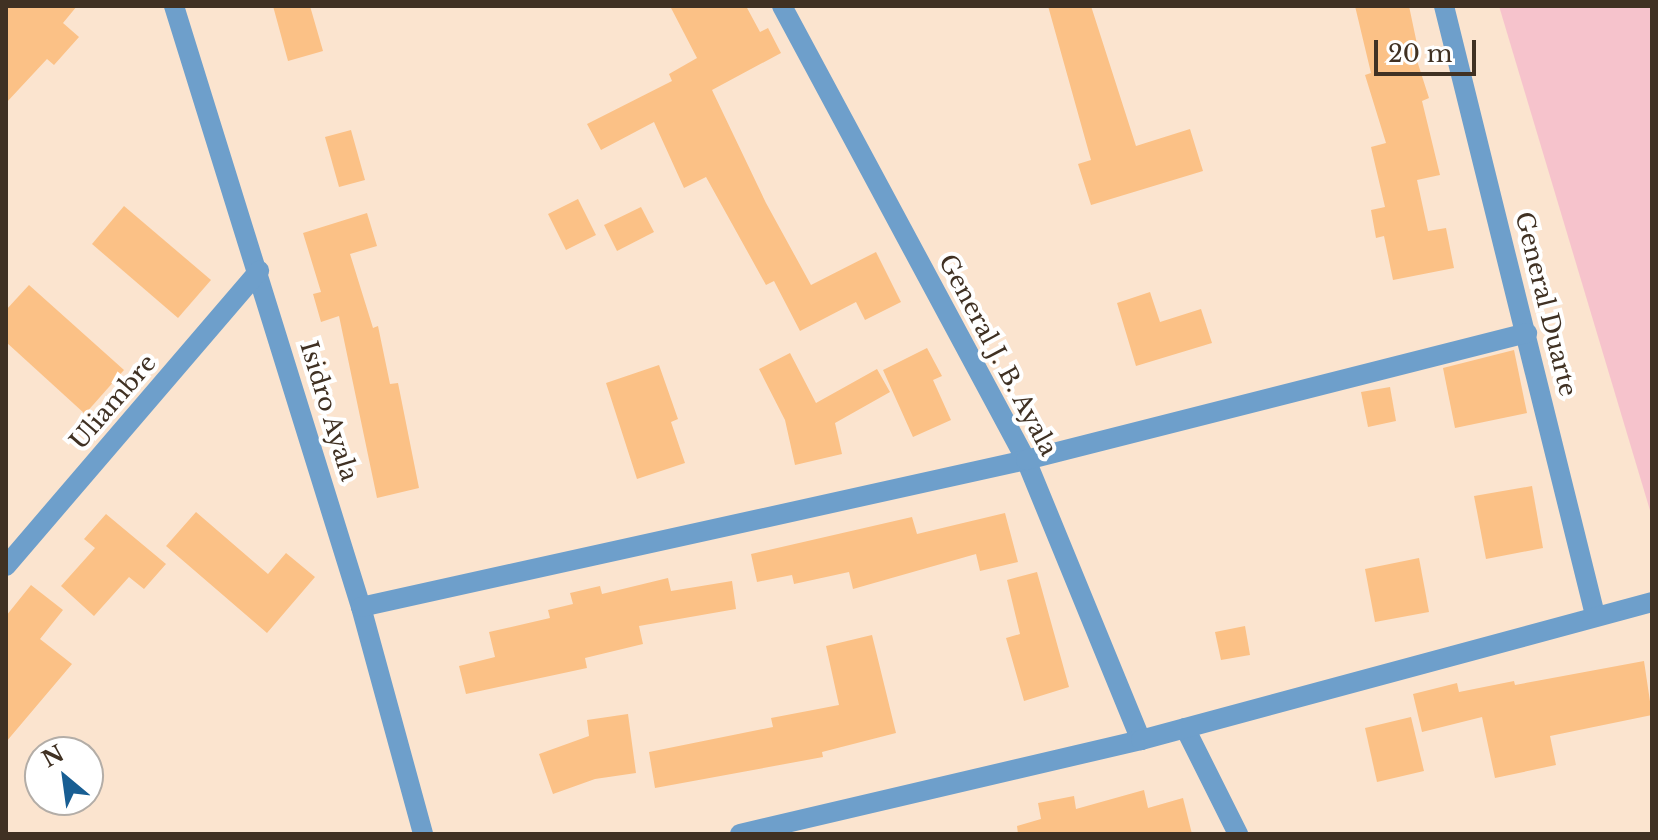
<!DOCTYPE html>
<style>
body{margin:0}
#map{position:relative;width:1658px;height:840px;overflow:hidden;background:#fbe4cf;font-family:"Libre Baskerville",serif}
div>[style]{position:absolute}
.green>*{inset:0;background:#f6c3cc}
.building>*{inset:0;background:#fbc186}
.street>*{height:20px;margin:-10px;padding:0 10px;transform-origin:10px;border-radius:10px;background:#6e9fcb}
span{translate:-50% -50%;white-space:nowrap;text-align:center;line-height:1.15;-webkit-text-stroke:8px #fff;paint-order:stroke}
.street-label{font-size:24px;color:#403123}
.frame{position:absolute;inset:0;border:8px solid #403123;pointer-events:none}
.north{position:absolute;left:24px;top:736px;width:80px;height:80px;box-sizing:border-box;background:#fff;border:2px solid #b3ada7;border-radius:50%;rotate:331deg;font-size:22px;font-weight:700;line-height:32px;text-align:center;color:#403123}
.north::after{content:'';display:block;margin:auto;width:28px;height:36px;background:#185e93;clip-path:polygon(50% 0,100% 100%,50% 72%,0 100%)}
.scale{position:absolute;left:1374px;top:40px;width:102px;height:36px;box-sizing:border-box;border:4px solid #403123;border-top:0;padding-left:10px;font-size:24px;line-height:28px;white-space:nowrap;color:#403123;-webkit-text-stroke:6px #fff;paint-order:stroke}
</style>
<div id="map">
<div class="green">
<i style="clip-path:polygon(1499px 6px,1652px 6px,1652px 517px)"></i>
</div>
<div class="building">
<i style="clip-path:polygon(6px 6px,77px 6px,63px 23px,79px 37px,54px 65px,47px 59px,6px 103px)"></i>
<i style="clip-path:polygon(273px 6px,310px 6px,323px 51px,288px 61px)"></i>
<i style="clip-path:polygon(670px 6px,746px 6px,760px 32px,768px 28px,781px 53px,712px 90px,766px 203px,811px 285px,876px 252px,901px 302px,865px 320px,856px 302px,800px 331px,774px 281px,766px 285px,706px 177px,684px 188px,654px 122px,601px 150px,587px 124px,672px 81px,669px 74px,697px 58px)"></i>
<i style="clip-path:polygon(1048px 6px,1091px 6px,1136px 146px,1190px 129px,1203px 171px,1091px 205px,1078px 164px,1091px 160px)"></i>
<i style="clip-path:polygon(1355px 6px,1409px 6px,1417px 44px,1412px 45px,1429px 98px,1422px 101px,1440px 175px,1417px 180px,1428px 231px,1446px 228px,1454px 268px,1393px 280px,1384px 236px,1376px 238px,1371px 210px,1385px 207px,1371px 147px,1386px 143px,1365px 75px,1371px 73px)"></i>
<i style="clip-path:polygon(351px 130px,365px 180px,339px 187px,325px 137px)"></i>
<i style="clip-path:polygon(578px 199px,596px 235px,566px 250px,548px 214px)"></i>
<i style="clip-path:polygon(124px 206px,211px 280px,178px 318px,92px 244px)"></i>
<i style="clip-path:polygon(641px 207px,654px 232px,617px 251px,604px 225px)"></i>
<i style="clip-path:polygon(367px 213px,377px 246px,350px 254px,373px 328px,378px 326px,390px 384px,398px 383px,419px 488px,377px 498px,339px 316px,321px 322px,313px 294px,321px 292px,303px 233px)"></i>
<i style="clip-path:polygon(29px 285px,124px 370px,85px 414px,6px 342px,6px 310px)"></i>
<i style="clip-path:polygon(1150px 292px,1160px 322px,1201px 309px,1212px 343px,1136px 366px,1117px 303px)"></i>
<i style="clip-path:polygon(927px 348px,942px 376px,933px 380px,951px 420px,913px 437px,883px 370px)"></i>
<i style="clip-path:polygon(1514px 350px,1527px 413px,1455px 428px,1443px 368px)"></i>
<i style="clip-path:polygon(790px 353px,816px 403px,877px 369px,890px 392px,835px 423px,842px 454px,795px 465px,785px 420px,759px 369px)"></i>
<i style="clip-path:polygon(659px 365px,678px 419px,671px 422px,685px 463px,637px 479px,606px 383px)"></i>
<i style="clip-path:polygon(1390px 387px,1396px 421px,1368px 427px,1361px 392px)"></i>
<i style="clip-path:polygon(1532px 486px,1543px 548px,1486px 559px,1474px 496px)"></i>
<i style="clip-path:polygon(196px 512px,268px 574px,286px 553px,315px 577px,267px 633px,166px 546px)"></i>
<i style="clip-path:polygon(1005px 513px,1018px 562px,980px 571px,976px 554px,853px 589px,849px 572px,794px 584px,792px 575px,757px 582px,751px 554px,912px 517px,917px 534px)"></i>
<i style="clip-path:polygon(106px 514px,166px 564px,144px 589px,129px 577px,94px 616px,61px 586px,95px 548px,84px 539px)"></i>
<i style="clip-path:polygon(1419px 558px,1429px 612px,1375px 622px,1365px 569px)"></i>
<i style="clip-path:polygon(1037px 572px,1069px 687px,1024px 701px,1006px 638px,1020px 634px,1007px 580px)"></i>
<i style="clip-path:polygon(668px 578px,671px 591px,732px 581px,736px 609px,639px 626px,643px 644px,585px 658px,587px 668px,466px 694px,459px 666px,495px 657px,489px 632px,550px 618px,548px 610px,573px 604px,570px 593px,600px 586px,602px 594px)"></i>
<i style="clip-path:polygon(31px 585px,63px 610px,40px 639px,72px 664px,6px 742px,6px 616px)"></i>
<i style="clip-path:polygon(1245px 626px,1250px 655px,1221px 660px,1215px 632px)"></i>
<i style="clip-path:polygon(872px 635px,896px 733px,822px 752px,823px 757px,655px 788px,649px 752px,773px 727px,771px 718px,839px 705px,826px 646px)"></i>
<i style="clip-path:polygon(1644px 661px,1652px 715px,1550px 736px,1556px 765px,1495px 778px,1482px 717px,1422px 732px,1413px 694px,1457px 683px,1459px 692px,1514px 681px,1515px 685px)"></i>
<i style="clip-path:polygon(628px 714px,636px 773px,595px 779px,553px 794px,539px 754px,589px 736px,587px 720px)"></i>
<i style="clip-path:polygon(1411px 717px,1424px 771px,1377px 782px,1365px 728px)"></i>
<i style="clip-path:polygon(1144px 790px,1148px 808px,1183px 798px,1192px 834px,1018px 834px,1017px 826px,1041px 819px,1038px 803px,1074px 796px,1076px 809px)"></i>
</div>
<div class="street">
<i style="left:174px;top:6px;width:629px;rotate:72.72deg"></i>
<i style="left:361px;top:607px;width:235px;rotate:74.7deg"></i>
<i style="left:782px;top:6px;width:515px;rotate:61.74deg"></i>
<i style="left:1026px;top:460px;width:303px;rotate:67.7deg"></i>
<i style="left:1444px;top:6px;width:627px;rotate:76.07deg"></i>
<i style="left:6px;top:566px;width:389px;rotate:-49.4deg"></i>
<i style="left:361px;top:607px;width:681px;rotate:-12.46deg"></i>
<i style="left:1026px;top:460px;width:517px;rotate:-14.22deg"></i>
<i style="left:1185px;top:728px;width:119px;rotate:63.4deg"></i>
<i style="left:740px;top:834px;width:412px;rotate:-13.2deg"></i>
<i style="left:1141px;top:740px;width:529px;rotate:-15.11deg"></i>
</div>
<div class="street-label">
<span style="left:1546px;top:304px;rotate:76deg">General Duarte</span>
<span style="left:998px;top:355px;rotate:62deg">General J. B. Ayala</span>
<span style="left:113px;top:402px;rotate:-49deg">Uliambre</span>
<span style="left:329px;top:411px;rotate:73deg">Isidro Ayala</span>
</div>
<div class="frame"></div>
<div class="north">N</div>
<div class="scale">20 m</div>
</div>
